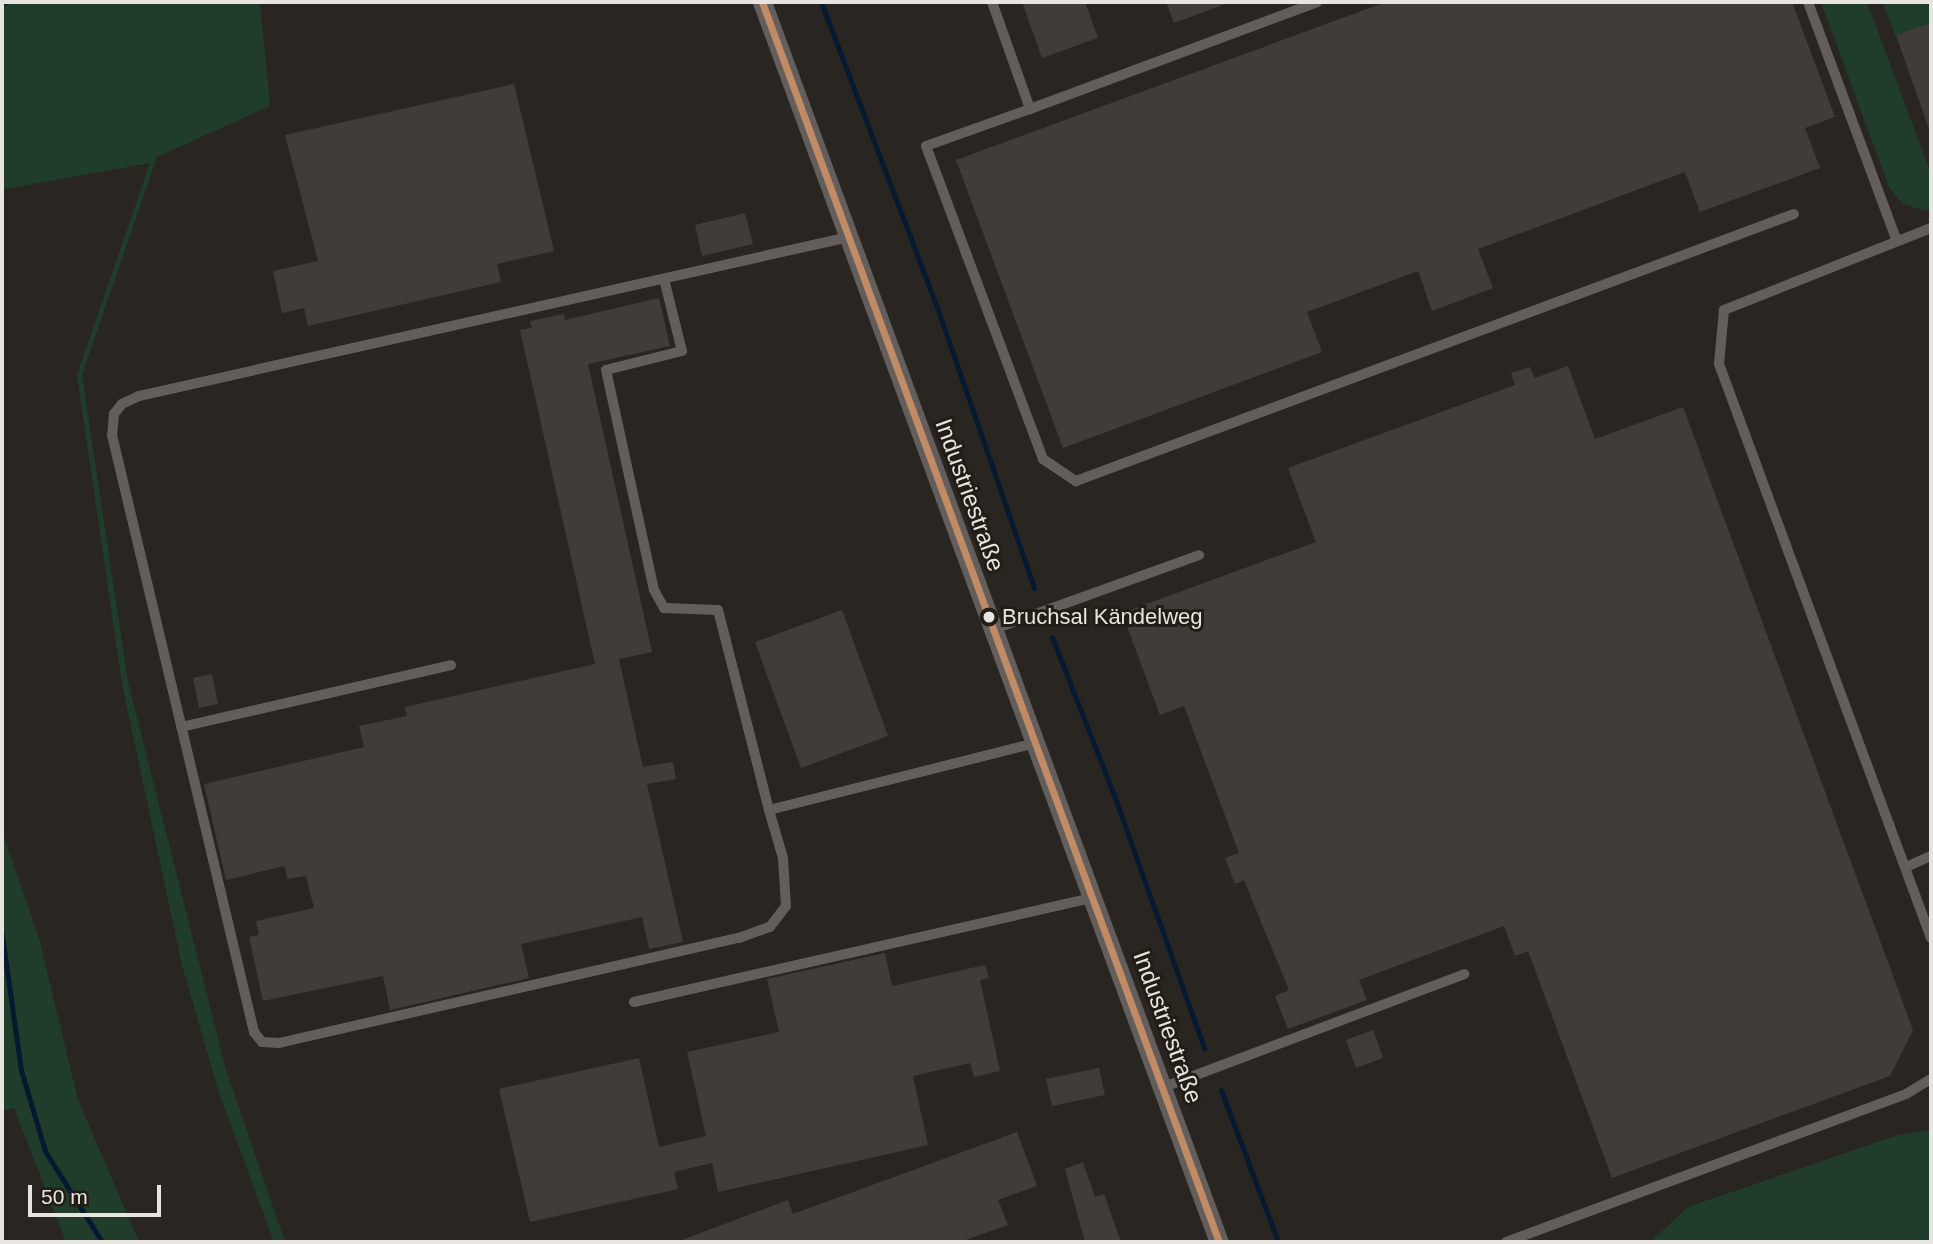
<!DOCTYPE html>
<meta charset="utf-8">
<style>
body{margin:0}
#map{position:relative;width:1933px;height:1244px;overflow:hidden;background:#292622;font-family:Helvetica,sans-serif}
div>[style]{position:absolute}
.green>*{inset:0;background:#1f3d2a}
.stream>*{height:5px;margin:-2.5px;padding:0 2.5px;transform-origin:2.5px;border-radius:2.5px;background:#071931}
.building>*{inset:0;background:#403c3a}
.service>*{height:10px;margin:-5px;padding:0 5px;transform-origin:5px;border-radius:5px;background:#635d5b}
.minor>*{height:19px;margin:-9.5px;padding:0 9.5px;transform-origin:9.5px;border-radius:9.5px;background:#635d5b}
.bus-1>*{height:7px;margin:-3.5px;padding:0 3.5px;transform-origin:3.5px;border-radius:3.5px;background:#c18c65}
.dots>*{width:19px;height:19px;translate:-50% -50%;box-sizing:border-box;border:4px solid #221d16;border-radius:50%}
span{translate:-50% -50%;white-space:nowrap;text-align:center;line-height:1.15;-webkit-text-stroke:6px #221d16;paint-order:stroke}
.bus-label{font-size:22px;color:#e8e4df}
.left{translate:0 -50%;text-align:left}
.street-label{font-size:24px;color:#e8e4df}
.frame{position:absolute;inset:0;border:4px solid #e8e4df;pointer-events:none}
.scale{position:absolute;left:28px;top:1185px;width:133px;height:32px;box-sizing:border-box;border:4px solid #e8e4df;border-top:0;padding-left:9px;font-size:21px;line-height:24px;white-space:nowrap;color:#e8e4df;-webkit-text-stroke:5px #221d16;paint-order:stroke}
</style>
<div id="map">
<div class="green">
<i style="clip-path:polygon(2px 2px,260px 2px,270px 106px,157px 157px,82px 375px,128px 682px,226px 1070px,285px 1242px,274px 1242px,218px 1090px,182px 965px,122px 684px,77px 375px,150px 163px,5px 189px,2px 197px)"></i>
<i style="clip-path:polygon(1821px 2px,1867px 2px,1931px 174px,1931px 208px,1925px 211px,1903px 204px,1889px 187px)"></i>
<i style="clip-path:polygon(1883px 2px,1931px 2px,1931px 23px,1895px 36px)"></i>
<i style="clip-path:polygon(2px 831px,40px 942px,78px 1100px,139px 1242px,66px 1242px,14px 1108px,2px 1110px)"></i>
<i style="clip-path:polygon(1931px 1130px,1931px 1242px,1650px 1242px,1688px 1207px,1898px 1135px)"></i>
</div>
<div class="stream">
<i style="left:821px;top:2px;width:333px;rotate:69.2deg"></i>
<i style="left:939px;top:313px;width:291px;rotate:70.9deg"></i>
<i style="left:2px;top:4px;width:4px;rotate:-34deg"></i>
<i style="left:1052px;top:637px;width:170px;rotate:68.6deg"></i>
<i style="left:1114px;top:795px;width:269px;rotate:70.4deg"></i>
<i style="left:2px;top:935px;width:136px;rotate:82deg"></i>
<i style="left:21px;top:1070px;width:84px;rotate:73.5deg"></i>
<i style="left:45px;top:1151px;width:107px;rotate:57.9deg"></i>
<i style="left:1221px;top:1090px;width:162px;rotate:69.4deg"></i>
</div>
<div class="building">
<i style="clip-path:polygon(1022px 2px,1085px 2px,1098px 38px,1042px 58px)"></i>
<i style="clip-path:polygon(1166px 2px,1228px 2px,1228px 3px,1174px 23px)"></i>
<i style="clip-path:polygon(1386px 2px,1792px 2px,1835px 117px,1805px 128px,1820px 168px,1700px 212px,1685px 172px,1478px 249px,1493px 288px,1432px 311px,1418px 271px,1307px 312px,1322px 352px,1063px 448px,956px 160px)"></i>
<i style="clip-path:polygon(1931px 23px,1931px 128px,1929px 129px,1896px 35px)"></i>
<i style="clip-path:polygon(514px 84px,554px 251px,497px 264px,501px 282px,308px 326px,304px 308px,282px 313px,273px 271px,318px 261px,285px 135px)"></i>
<i style="clip-path:polygon(745px 213px,753px 244px,702px 256px,695px 225px)"></i>
<i style="clip-path:polygon(659px 298px,670px 346px,588px 364px,652px 652px,619px 659px,643px 767px,673px 762px,676px 779px,647px 784px,683px 942px,649px 949px,642px 917px,521px 944px,529px 978px,390px 1010px,383px 976px,263px 1001px,249px 937px,259px 935px,256px 921px,314px 908px,306px 876px,287px 879px,285px 866px,226px 880px,204px 784px,364px 747px,359px 726px,407px 716px,405px 707px,595px 664px,520px 330px,532px 328px,530px 321px,564px 314px,565px 320px)"></i>
<i style="clip-path:polygon(1568px 366px,1595px 439px,1683px 407px,1913px 1030px,1890px 1076px,1612px 1178px,1528px 951px,1515px 956px,1504px 926px,1359px 980px,1367px 1000px,1288px 1029px,1275px 996px,1289px 990px,1244px 880px,1235px 884px,1225px 858px,1239px 853px,1184px 706px,1160px 715px,1122px 613px,1316px 542px,1288px 468px,1515px 385px,1511px 373px,1530px 367px,1535px 378px)"></i>
<i style="clip-path:polygon(842px 610px,888px 736px,801px 768px,755px 642px)"></i>
<i style="clip-path:polygon(212px 674px,218px 704px,199px 708px,193px 678px)"></i>
<i style="clip-path:polygon(885px 953px,892px 986px,985px 965px,989px 978px,980px 980px,1000px 1071px,974px 1077px,970px 1063px,913px 1076px,928px 1145px,718px 1192px,712px 1163px,674px 1172px,678px 1189px,530px 1222px,499px 1089px,639px 1058px,659px 1147px,706px 1136px,687px 1052px,779px 1032px,767px 979px)"></i>
<i style="clip-path:polygon(1373px 1030px,1383px 1058px,1356px 1068px,1346px 1040px)"></i>
<i style="clip-path:polygon(1099px 1068px,1105px 1095px,1052px 1106px,1046px 1079px)"></i>
<i style="clip-path:polygon(1017px 1132px,1037px 1186px,998px 1200px,1008px 1225px,960px 1242px,677px 1242px,788px 1200px,793px 1214px)"></i>
<i style="clip-path:polygon(1083px 1162px,1095px 1197px,1104px 1194px,1121px 1242px,1085px 1242px,1065px 1169px)"></i>
</div>
<div class="service">
<i style="left:992px;top:2px;width:114px;rotate:70.4deg"></i>
<i style="left:1030px;top:109px;width:306px;rotate:-20.4deg"></i>
<i style="left:1808px;top:2px;width:255px;rotate:69.6deg"></i>
<i style="left:1030px;top:109px;width:110px;rotate:160.4deg"></i>
<i style="left:926px;top:146px;width:334px;rotate:69.5deg"></i>
<i style="left:1043px;top:459px;width:40px;rotate:34deg"></i>
<i style="left:1076px;top:481px;width:766px;rotate:-20.4deg"></i>
<i style="left:1931px;top:228px;width:223px;rotate:158.4deg"></i>
<i style="left:1724px;top:310px;width:54px;rotate:95.3deg"></i>
<i style="left:1719px;top:364px;width:612px;rotate:69.73deg"></i>
<i style="left:849px;top:237px;width:728px;rotate:167.38deg"></i>
<i style="left:139px;top:396px;width:19px;rotate:155deg"></i>
<i style="left:122px;top:404px;width:13px;rotate:129deg"></i>
<i style="left:114px;top:414px;width:21px;rotate:95deg"></i>
<i style="left:112px;top:435px;width:614px;rotate:76.62deg"></i>
<i style="left:254px;top:1032px;width:13px;rotate:51deg"></i>
<i style="left:262px;top:1042px;width:17px;rotate:3deg"></i>
<i style="left:279px;top:1043px;width:472px;rotate:-12.9deg"></i>
<i style="left:739px;top:938px;width:33px;rotate:-20deg"></i>
<i style="left:770px;top:927px;width:26px;rotate:-53deg"></i>
<i style="left:786px;top:906px;width:48px;rotate:-93.6deg"></i>
<i style="left:783px;top:858px;width:50px;rotate:-106.3deg"></i>
<i style="left:769px;top:810px;width:275px;rotate:-14.1deg"></i>
<i style="left:664px;top:279px;width:74px;rotate:76deg"></i>
<i style="left:682px;top:351px;width:78px;rotate:166deg"></i>
<i style="left:606px;top:370px;width:225px;rotate:77.7deg"></i>
<i style="left:654px;top:590px;width:21px;rotate:61deg"></i>
<i style="left:664px;top:608px;width:54px;rotate:2.1deg"></i>
<i style="left:718px;top:610px;width:206px;rotate:75.7deg"></i>
<i style="left:994px;top:629px;width:218px;rotate:-19.8deg"></i>
<i style="left:181px;top:727px;width:277px;rotate:-12.9deg"></i>
<i style="left:1906px;top:867px;width:27px;rotate:-24deg"></i>
<i style="left:634px;top:1002px;width:471px;rotate:-12.8deg"></i>
<i style="left:1164px;top:1087px;width:321px;rotate:-20.6deg"></i>
<i style="left:1506px;top:1242px;width:427px;rotate:-20.3deg"></i>
<i style="left:1906px;top:1094px;width:29px;rotate:-31deg"></i>
</div>
<div class="minor">
<i style="left:762px;top:2px;width:1322px;rotate:69.77deg"></i>
</div>
<div class="bus-1">
<i style="left:762px;top:2px;width:1322px;rotate:69.77deg"></i>
</div>
<div class="dots">
<i style="left:989px;top:617px;background:#e8e4df"></i>
</div>
<div class="bus-label">
<span class="left" style="left:1002px;top:617px">Bruchsal Kändelweg</span>
</div>
<div class="street-label">
<span style="left:970px;top:495px;rotate:70deg">Industriestraße</span>
<span style="left:1168px;top:1027px;rotate:70deg">Industriestraße</span>
</div>
<div class="frame"></div>
<div class="scale">50 m</div>
</div>
